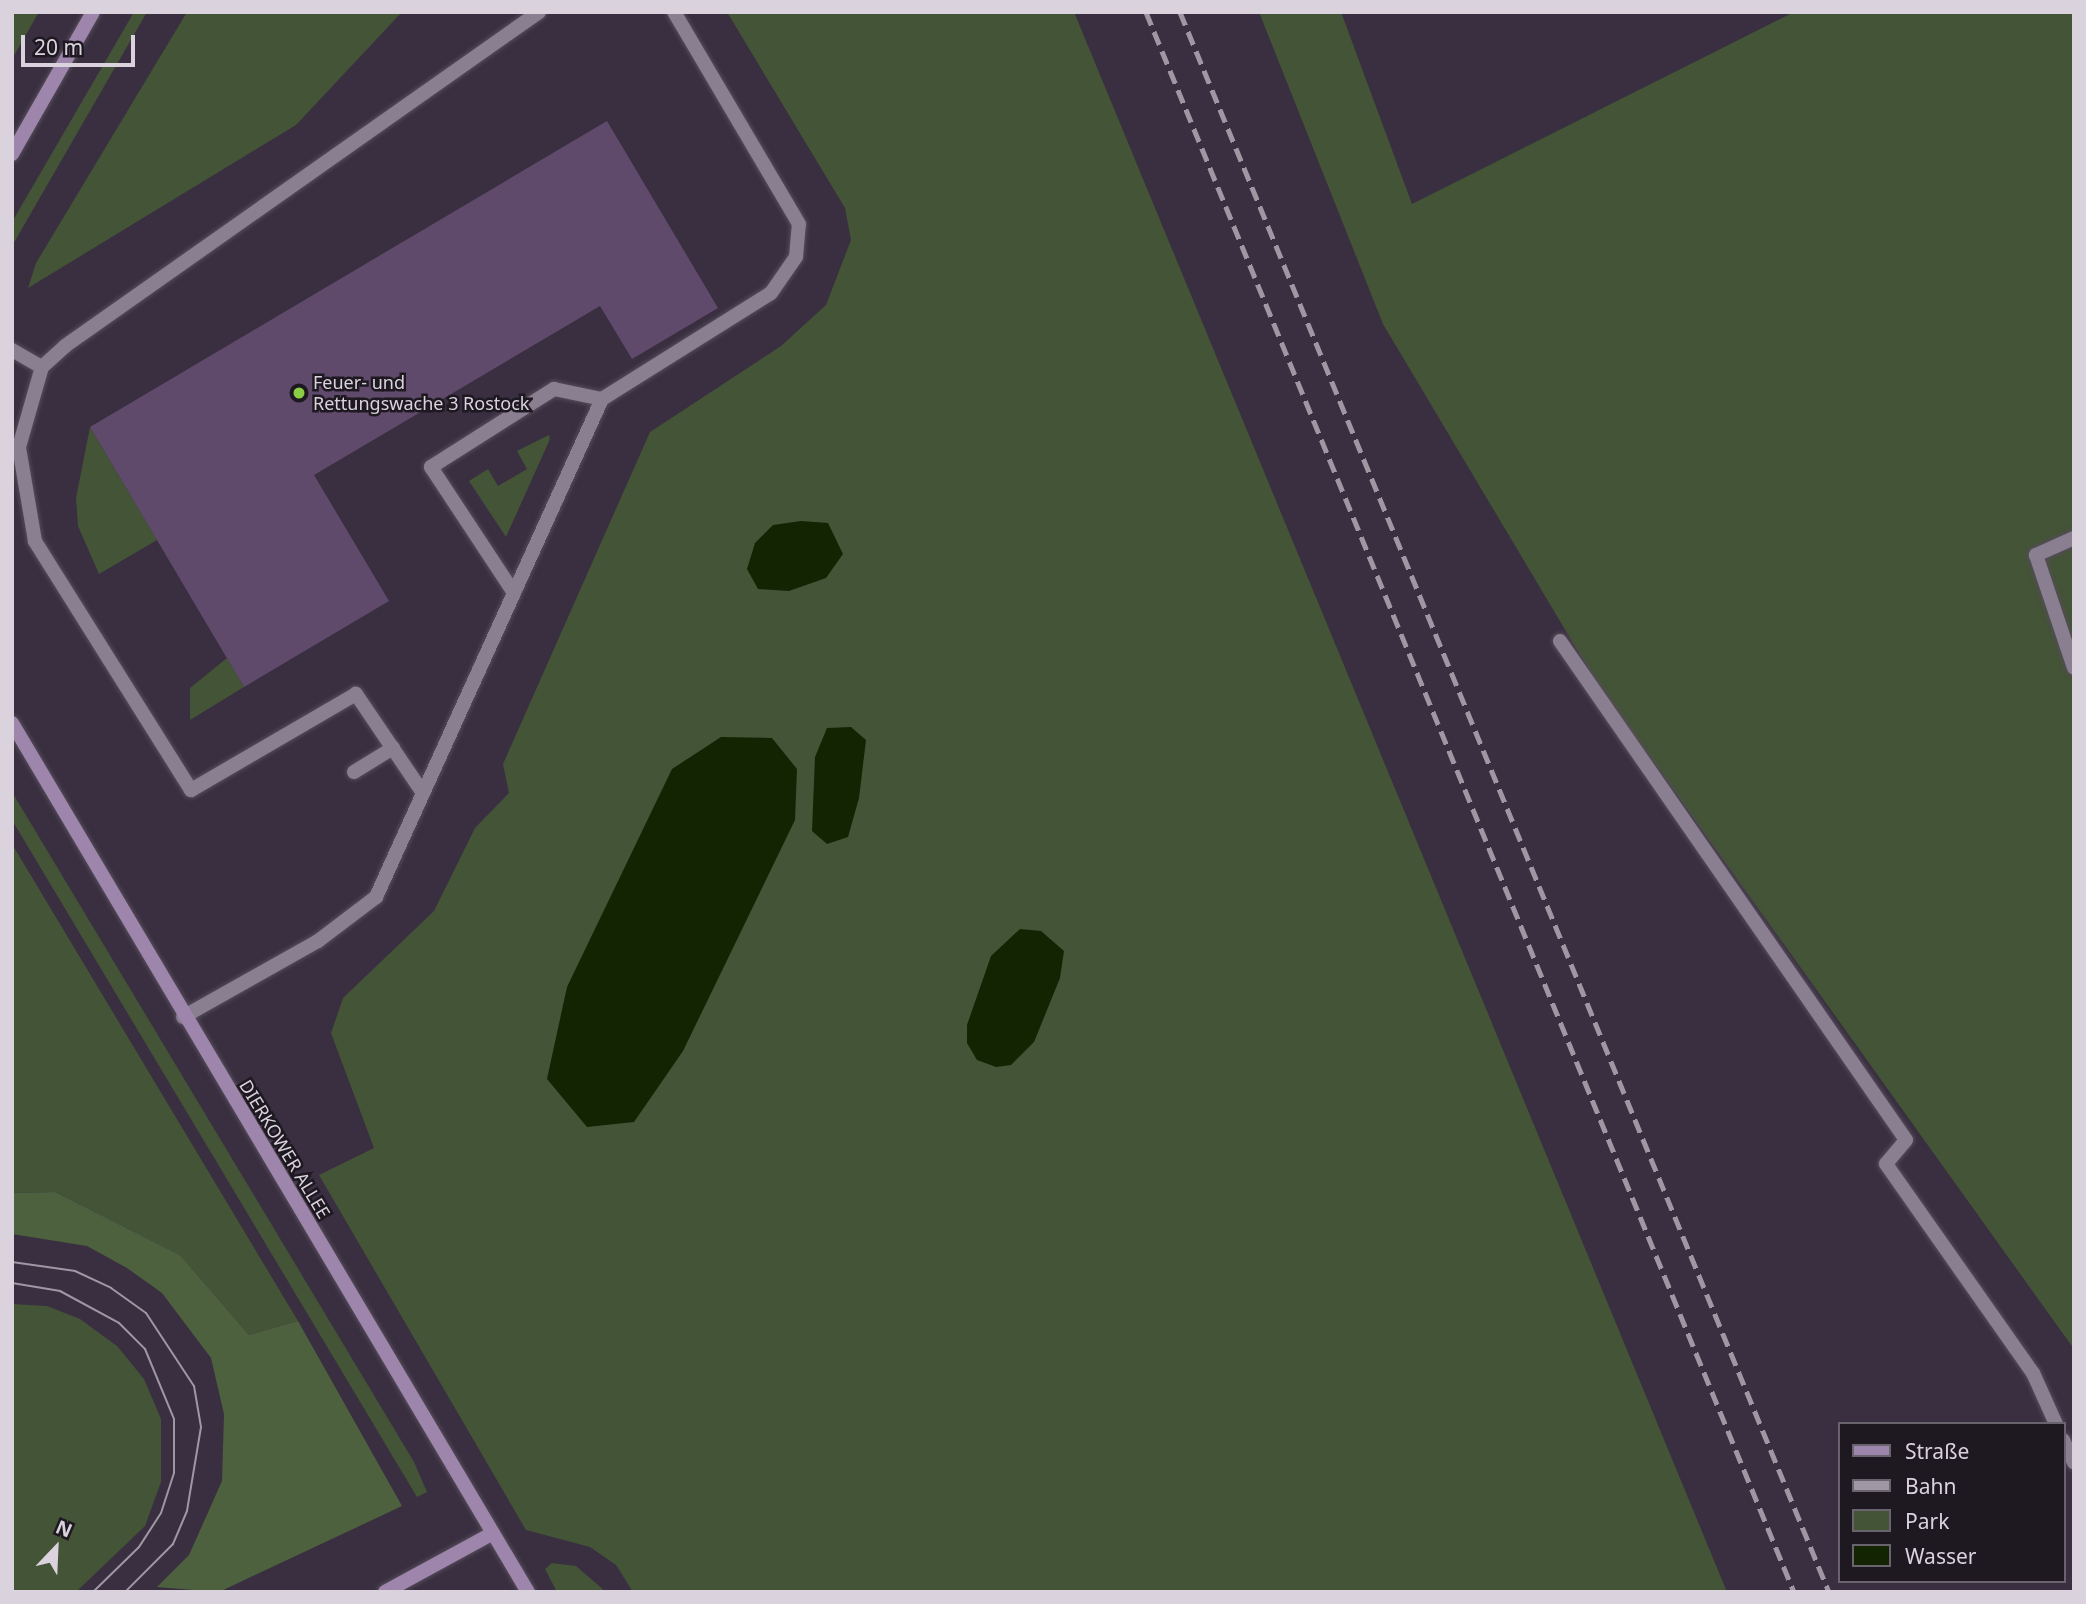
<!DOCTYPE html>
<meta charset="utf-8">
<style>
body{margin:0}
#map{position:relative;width:2086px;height:1604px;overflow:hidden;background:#392f40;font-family:"Noto Sans",sans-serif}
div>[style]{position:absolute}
.green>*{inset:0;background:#445437}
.forest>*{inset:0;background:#4e613e}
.water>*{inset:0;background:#132403}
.building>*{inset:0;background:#604a6b}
.roads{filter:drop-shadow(0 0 2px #554c5a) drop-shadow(0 0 2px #554c5a)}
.lane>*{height:14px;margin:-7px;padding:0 7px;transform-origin:7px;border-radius:7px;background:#8a7e91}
.secondary>*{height:14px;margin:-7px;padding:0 7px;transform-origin:7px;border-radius:7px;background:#9e85ac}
.tram>*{height:2px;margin:-1px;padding:0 1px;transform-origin:1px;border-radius:1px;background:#9f97a4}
.rail>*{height:5px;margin-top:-2.5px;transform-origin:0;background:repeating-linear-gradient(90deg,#9f97a4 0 14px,transparent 0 21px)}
.dots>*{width:19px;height:19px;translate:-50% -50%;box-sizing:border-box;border:4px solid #1e1921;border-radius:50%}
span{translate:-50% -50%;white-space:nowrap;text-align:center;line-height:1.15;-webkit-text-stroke:5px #1e1921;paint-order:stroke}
.poi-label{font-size:18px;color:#dad3de}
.left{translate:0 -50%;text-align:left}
.street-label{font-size:18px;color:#dad3de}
.frame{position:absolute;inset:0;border:14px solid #dad3de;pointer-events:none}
.legend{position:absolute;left:1838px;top:1422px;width:228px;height:161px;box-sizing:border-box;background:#1e1921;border:2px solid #69636d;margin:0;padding:9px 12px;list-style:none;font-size:21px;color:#dad3de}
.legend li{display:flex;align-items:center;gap:14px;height:35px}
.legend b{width:35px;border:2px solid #69636d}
.north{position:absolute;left:21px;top:1513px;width:70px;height:70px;-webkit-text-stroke:5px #1e1921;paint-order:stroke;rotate:23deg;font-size:19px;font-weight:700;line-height:28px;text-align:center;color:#dad3de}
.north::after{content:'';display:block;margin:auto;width:24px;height:32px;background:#dad3de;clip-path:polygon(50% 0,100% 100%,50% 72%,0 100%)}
.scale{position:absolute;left:21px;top:35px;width:114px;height:32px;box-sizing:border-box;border:4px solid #dad3de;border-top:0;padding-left:9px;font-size:21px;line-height:24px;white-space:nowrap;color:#dad3de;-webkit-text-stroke:5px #1e1921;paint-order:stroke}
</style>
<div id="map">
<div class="green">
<i style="clip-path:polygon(12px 12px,39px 12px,12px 59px)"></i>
<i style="clip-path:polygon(134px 12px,147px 12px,12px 246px,12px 222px)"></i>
<i style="clip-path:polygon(187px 12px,402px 12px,296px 125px,28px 288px,36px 263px)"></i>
<i style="clip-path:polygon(727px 12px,1074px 12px,1727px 1592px,633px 1592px,616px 1565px,590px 1547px,526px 1530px,319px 1175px,374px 1148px,331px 1033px,343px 998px,434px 911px,475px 828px,509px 793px,503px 764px,650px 432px,781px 346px,826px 305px,851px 240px,845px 208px)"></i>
<i style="clip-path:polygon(1259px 12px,1341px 12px,1412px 204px,1794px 12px,2074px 12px,2074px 1349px,1598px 685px,1383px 324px)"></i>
<i style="clip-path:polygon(90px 427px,157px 540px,99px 574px,78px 526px,76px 498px)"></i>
<i style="clip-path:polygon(549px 435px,550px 439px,506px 537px,469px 481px,488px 469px,498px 486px,527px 469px,517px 451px)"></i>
<i style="clip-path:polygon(227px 658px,244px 687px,190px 720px,190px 688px)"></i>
<i style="clip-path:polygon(12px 792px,414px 1462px,427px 1492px,417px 1497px,12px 820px)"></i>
<i style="clip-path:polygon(12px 844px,283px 1296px,298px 1321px,249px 1335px,180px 1255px,55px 1192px,12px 1193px)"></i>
<i style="clip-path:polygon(12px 1304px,47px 1306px,80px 1319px,117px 1346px,144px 1379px,161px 1419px,161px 1482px,145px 1526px,76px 1592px,12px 1592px)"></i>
<i style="clip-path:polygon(552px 1563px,576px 1566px,606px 1592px,557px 1592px,545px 1569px)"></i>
</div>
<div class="forest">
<i style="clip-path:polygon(55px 1192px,180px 1255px,249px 1335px,298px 1321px,402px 1506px,219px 1592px,157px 1587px,189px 1555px,222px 1481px,224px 1414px,211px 1358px,162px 1293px,127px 1268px,87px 1246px,12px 1234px,12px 1193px)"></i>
</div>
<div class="water">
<i style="clip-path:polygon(801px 521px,828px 523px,843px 554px,826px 578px,789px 591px,758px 589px,747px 569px,755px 543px,773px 525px)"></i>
<i style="clip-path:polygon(851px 727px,866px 740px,859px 798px,848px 837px,827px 844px,812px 831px,815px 757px,827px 728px)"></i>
<i style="clip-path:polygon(721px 737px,772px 738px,797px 769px,795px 820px,683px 1051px,634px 1122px,587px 1127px,547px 1079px,567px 987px,672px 769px)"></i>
<i style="clip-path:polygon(1020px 929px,1041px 931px,1064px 951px,1060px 978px,1034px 1042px,1011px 1065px,996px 1067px,977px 1060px,967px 1043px,967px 1025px,991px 956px)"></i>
</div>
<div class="building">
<i style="clip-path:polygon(607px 121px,718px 308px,632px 359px,600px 306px,314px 475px,389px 601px,244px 687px,90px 427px)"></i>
</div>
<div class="roads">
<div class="lane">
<i style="left:12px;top:350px;width:34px;rotate:30deg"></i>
<i style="left:2074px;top:538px;width:42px;rotate:155.9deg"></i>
<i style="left:2036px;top:555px;width:119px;rotate:71.4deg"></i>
<i style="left:514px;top:593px;width:151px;rotate:-123.4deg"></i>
<i style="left:431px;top:467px;width:146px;rotate:-32.4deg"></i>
<i style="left:554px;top:389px;width:49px;rotate:11.8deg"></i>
<i style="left:1560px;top:641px;width:607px;rotate:55.26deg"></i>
<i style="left:1906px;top:1140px;width:31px;rotate:130deg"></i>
<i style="left:1886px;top:1164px;width:256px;rotate:54.9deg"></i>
<i style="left:2033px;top:1373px;width:56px;rotate:65.7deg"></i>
<i style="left:354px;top:772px;width:46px;rotate:-31.6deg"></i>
<i style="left:423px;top:793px;width:120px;rotate:-124.1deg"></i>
<i style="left:356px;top:694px;width:191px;rotate:149.8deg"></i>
<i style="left:191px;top:790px;width:294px;rotate:-122.1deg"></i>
<i style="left:35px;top:541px;width:95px;rotate:-99.7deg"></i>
<i style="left:19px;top:447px;width:83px;rotate:-74deg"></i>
<i style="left:42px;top:367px;width:31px;rotate:-42deg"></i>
<i style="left:65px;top:346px;width:580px;rotate:-35.17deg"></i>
<i style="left:183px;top:1017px;width:155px;rotate:-29.4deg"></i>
<i style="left:318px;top:941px;width:73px;rotate:-37.2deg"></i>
<i style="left:376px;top:897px;width:547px;rotate:-65.59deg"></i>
<i style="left:602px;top:399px;width:199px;rotate:-32.1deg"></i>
<i style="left:771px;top:293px;width:44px;rotate:-55.2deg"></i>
<i style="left:796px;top:257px;width:33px;rotate:-85deg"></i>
<i style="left:799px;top:224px;width:246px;rotate:-120.5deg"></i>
<i style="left:2063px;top:1440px;width:25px;rotate:64deg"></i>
</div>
<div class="secondary">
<i style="left:12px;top:154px;width:163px;rotate:-60.3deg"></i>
<i style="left:12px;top:723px;width:1011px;rotate:59.3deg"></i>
<i style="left:385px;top:1592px;width:123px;rotate:-28.6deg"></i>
</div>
</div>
<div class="tram">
<i style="left:12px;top:1262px;width:64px;rotate:8.1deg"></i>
<i style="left:75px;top:1271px;width:40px;rotate:25deg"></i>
<i style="left:111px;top:1288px;width:43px;rotate:35.5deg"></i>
<i style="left:146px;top:1313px;width:87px;rotate:56.7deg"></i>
<i style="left:194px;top:1386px;width:42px;rotate:80.3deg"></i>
<i style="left:201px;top:1427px;width:85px;rotate:99.5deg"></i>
<i style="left:187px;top:1511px;width:36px;rotate:113deg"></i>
<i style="left:173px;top:1544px;width:68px;rotate:135deg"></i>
<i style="left:12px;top:1283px;width:49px;rotate:9.5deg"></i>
<i style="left:60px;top:1291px;width:67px;rotate:28.5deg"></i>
<i style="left:119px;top:1323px;width:37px;rotate:45deg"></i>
<i style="left:145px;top:1349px;width:76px;rotate:67.5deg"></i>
<i style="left:174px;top:1419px;width:54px;rotate:90deg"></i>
<i style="left:174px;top:1473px;width:42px;rotate:108deg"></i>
<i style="left:161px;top:1513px;width:40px;rotate:122.9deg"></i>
<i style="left:139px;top:1547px;width:64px;rotate:135.6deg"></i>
</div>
<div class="rail">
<i style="left:1146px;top:12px;width:1708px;rotate:67.7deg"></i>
<i style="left:1180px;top:12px;width:1708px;rotate:67.67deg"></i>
</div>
<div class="dots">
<i style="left:299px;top:393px;background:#8bce46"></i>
</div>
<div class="poi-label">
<span class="left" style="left:313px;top:393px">Feuer- und<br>Rettungswache 3 Rostock</span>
</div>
<div class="street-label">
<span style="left:285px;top:1149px;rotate:59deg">DIERKOWER ALLEE</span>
</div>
<div class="frame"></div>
<ul class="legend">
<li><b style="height:9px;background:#9e85ac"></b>Straße</li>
<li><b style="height:9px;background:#9f97a4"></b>Bahn</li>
<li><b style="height:19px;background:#445437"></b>Park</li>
<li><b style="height:19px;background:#132403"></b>Wasser</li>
</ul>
<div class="north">N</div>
<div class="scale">20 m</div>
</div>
